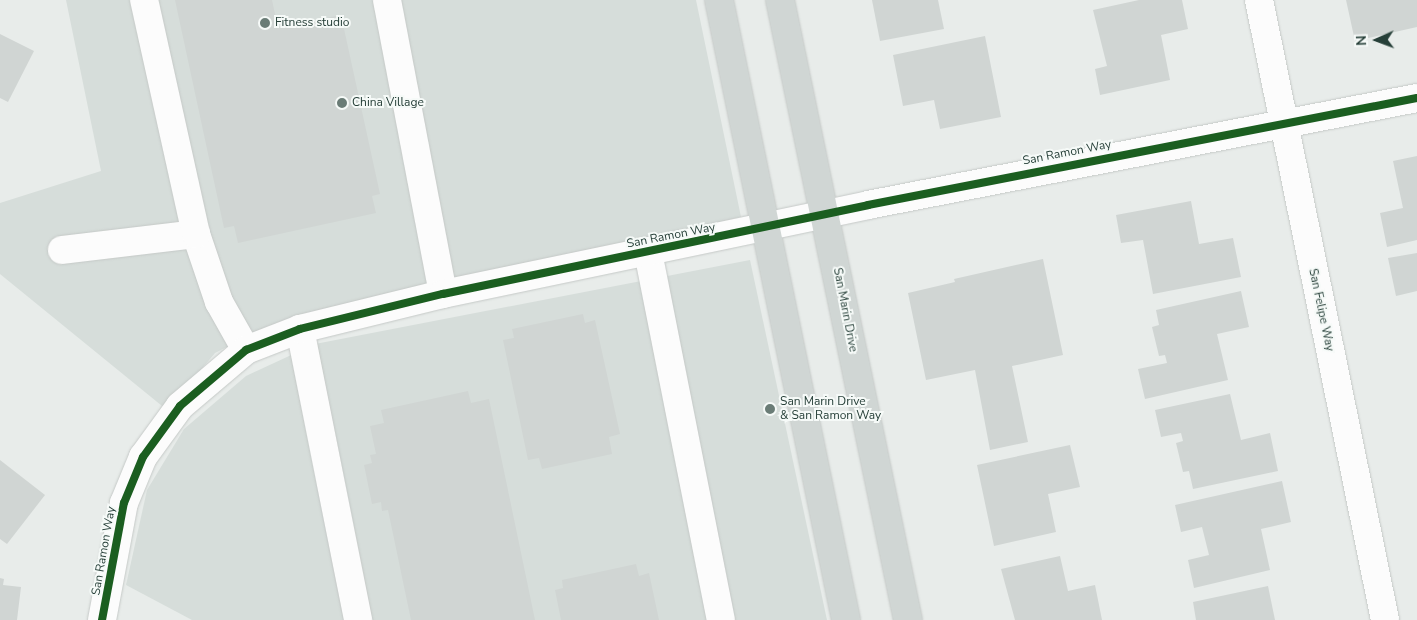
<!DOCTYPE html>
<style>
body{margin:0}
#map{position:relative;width:1417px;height:620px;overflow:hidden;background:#e8ecea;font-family:"Nunito Sans",sans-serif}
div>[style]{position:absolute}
.built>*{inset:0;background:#d6ddda}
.building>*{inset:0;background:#d0d5d3}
.roads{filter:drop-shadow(0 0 1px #c5c9c7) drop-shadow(0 0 1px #c5c9c7)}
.minor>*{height:28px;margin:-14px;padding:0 14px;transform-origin:14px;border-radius:14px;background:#fcfcfc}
.major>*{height:28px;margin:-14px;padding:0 14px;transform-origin:14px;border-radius:14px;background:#d0d6d4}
.cycleway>*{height:8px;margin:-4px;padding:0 4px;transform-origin:4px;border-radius:4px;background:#1b5e20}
.dots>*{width:14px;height:14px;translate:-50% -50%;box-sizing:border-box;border:2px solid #f6faf8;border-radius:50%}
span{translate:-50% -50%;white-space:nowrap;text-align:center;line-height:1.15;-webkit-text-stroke:4px #f6faf8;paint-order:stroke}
.poi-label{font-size:12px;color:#263f38}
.left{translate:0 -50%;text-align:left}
.street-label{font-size:12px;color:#263f38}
.north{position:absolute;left:1352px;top:15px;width:50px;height:50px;-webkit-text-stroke:4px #f6faf8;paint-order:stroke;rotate:268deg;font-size:14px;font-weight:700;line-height:20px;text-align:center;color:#263f38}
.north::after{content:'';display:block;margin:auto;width:18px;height:22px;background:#263f38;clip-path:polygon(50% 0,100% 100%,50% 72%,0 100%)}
</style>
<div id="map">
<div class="built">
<i style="clip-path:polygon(66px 0,696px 0,741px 217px,268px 326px,215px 353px,167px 410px,0 274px,0 203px,101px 171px)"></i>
<i style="clip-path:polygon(750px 260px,827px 620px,192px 620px,126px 585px,147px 490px,184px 429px,246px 376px,315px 344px)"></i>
</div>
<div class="building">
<i style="clip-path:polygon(175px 0,272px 0,278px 28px,341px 15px,380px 194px,372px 196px,376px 213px,238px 243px,234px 226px,224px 228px)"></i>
<i style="clip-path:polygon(872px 0,938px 0,944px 29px,880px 41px)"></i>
<i style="clip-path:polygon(1139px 0,1182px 0,1188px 29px,1161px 35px,1170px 80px,1100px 95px,1095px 69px,1107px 66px,1093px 10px)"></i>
<i style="clip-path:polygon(1346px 0,1417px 0,1417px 27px,1355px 41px)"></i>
<i style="clip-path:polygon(0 34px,34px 51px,8px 102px,0 98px)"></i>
<i style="clip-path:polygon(985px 36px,1001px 117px,940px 129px,934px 100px,903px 106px,893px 55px)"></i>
<i style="clip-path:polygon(1417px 156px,1417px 240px,1387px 247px,1380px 213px,1403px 208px,1393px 161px)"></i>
<i style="clip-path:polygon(1191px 201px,1199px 244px,1233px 238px,1241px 277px,1153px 294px,1143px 240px,1121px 243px,1116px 215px)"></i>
<i style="clip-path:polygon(1417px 253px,1417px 291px,1396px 296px,1388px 258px)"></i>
<i style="clip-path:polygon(1043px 259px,1063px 355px,1012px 366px,1028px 442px,990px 450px,975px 370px,926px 380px,908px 293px,955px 282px,954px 279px)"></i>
<i style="clip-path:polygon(1241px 291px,1249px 327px,1217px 334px,1228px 380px,1145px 399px,1138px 369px,1167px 363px,1165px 355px,1159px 356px,1152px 327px,1159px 325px,1156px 310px)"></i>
<i style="clip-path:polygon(583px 314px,585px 323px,595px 320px,620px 434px,609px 437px,612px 454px,542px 469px,539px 458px,528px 460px,503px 340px,514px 338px,512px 329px)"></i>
<i style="clip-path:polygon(468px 391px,471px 403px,489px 399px,535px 620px,411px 620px,388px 510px,382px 511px,381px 502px,372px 504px,364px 465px,372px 463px,370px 455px,376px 454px,370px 426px,384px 423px,381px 410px)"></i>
<i style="clip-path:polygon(1230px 394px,1241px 440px,1270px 433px,1278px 471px,1193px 489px,1189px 471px,1183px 472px,1176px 443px,1183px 441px,1181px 433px,1161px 437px,1155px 410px)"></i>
<i style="clip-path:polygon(1070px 445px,1080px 487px,1048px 494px,1056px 532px,994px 546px,977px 465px)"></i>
<i style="clip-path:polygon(0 460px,45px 495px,7px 544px,0 539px)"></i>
<i style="clip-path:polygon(1282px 481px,1291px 522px,1261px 529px,1270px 570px,1194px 588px,1188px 560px,1209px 555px,1202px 527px,1181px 532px,1175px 505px)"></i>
<i style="clip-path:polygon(1060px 556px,1068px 591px,1095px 585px,1102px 620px,1015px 620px,1001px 569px)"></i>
<i style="clip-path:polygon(636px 564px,639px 576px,649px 573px,659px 620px,561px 620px,555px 590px,563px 588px,562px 580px)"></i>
<i style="clip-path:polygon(0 578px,4px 579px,3px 585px,21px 587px,17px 620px,0 620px)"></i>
<i style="clip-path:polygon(1268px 586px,1275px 620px,1196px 620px,1193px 602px)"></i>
</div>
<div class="roads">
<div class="minor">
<i style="left:387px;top:0;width:299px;rotate:79.2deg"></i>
<i style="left:1259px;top:0;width:633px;rotate:78.51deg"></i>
<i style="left:196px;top:234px;width:72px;rotate:71.3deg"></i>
<i style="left:219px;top:302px;width:55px;rotate:60.6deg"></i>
<i style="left:62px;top:250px;width:135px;rotate:-6.8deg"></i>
<i style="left:196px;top:234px;width:240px;rotate:-102.5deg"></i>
<i style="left:648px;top:252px;width:375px;rotate:78.8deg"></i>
<i style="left:300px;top:329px;width:297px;rotate:78.7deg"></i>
<i style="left:102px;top:620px;width:119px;rotate:-79.4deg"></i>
<i style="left:124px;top:503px;width:50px;rotate:-67.6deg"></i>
<i style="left:143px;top:457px;width:63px;rotate:-54deg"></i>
<i style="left:180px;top:406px;width:87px;rotate:-40.3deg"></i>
<i style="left:246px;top:350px;width:58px;rotate:-21.3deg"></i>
<i style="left:300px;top:329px;width:147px;rotate:-13.8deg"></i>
<i style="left:443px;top:294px;width:434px;rotate:-11.8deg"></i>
<i style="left:868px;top:205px;width:559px;rotate:-11.03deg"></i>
</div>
<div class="major">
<i style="left:719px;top:0;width:633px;rotate:78.42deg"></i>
<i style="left:780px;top:0;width:633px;rotate:78.34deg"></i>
</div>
</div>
<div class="cycleway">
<i style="left:102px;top:620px;width:119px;rotate:-79.4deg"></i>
<i style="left:124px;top:503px;width:50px;rotate:-67.6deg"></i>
<i style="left:143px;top:457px;width:63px;rotate:-54deg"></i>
<i style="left:180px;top:406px;width:87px;rotate:-40.3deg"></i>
<i style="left:246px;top:350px;width:58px;rotate:-21.3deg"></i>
<i style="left:300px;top:329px;width:147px;rotate:-13.8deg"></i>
<i style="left:443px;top:294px;width:434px;rotate:-11.8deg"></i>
<i style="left:868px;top:205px;width:559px;rotate:-11.03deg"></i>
</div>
<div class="dots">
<i style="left:265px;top:23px;background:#6a7c76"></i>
<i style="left:342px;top:103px;background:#6a7c76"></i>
<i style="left:770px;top:409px;background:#6a7c76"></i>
</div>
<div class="poi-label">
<span class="left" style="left:275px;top:23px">Fitness studio</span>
<span class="left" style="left:352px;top:103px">China Village</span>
<span class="left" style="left:780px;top:409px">San Marin Drive<br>&amp; San Ramon Way</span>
</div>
<div class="street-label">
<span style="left:1067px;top:153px;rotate:-11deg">San Ramon Way</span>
<span style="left:671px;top:236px;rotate:-11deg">San Ramon Way</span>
<span style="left:845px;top:310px;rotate:79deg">San Marin Drive</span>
<span style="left:1321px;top:310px;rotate:78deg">San Felipe Way</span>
<span style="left:104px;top:551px;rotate:-80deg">San Ramon Way</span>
</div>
<div class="north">N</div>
</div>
